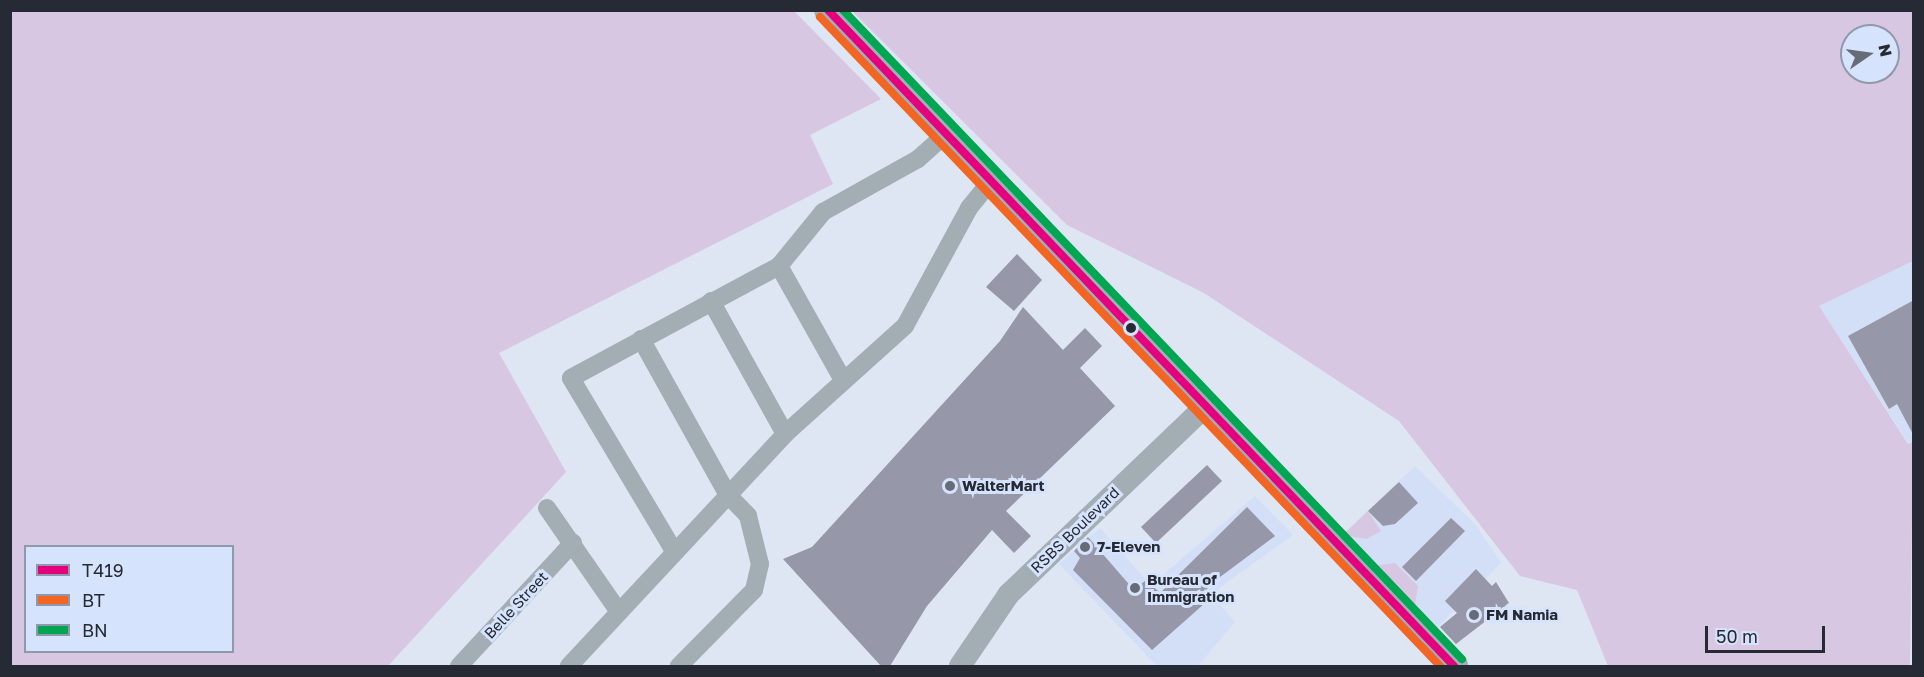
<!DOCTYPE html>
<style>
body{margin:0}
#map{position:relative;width:1924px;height:677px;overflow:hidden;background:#dee6f4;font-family:"Golos Text",sans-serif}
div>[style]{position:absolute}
.built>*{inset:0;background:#d3dff7}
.green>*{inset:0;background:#d7c7e2}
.building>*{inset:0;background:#9697a9}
.minor>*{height:18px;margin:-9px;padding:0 9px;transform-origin:9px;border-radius:9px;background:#a2adb4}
.tertiary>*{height:22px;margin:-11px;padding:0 11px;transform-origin:11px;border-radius:11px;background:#a2adb4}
.primary>*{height:28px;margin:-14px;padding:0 14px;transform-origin:14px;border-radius:14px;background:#a2afb9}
.bus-1>*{height:8px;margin:-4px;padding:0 4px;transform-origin:4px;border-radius:4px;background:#e5007d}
.bus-2>*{height:8px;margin:-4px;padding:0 4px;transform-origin:4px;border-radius:4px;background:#f26522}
.bus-3>*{height:8px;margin:-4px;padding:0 4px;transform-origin:4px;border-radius:4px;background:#00a651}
.dots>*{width:16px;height:16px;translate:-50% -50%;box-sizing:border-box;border:3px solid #d6e3fc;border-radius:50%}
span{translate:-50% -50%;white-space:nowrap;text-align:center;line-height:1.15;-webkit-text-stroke:6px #d6e3fc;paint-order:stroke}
.poi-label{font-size:15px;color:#262a34;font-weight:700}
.left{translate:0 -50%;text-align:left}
.street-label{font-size:15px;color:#262a34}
.frame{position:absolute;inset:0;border:12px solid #262a34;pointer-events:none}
.legend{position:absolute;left:24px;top:545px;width:210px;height:108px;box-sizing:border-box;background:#d6e3fc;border:2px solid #9099ac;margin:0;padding:8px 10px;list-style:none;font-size:18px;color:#262a34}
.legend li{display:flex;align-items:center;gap:12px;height:30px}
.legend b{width:30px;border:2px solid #9099ac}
.north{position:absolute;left:1840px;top:24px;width:60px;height:60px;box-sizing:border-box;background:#d6e3fc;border:2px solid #9099ac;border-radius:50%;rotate:77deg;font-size:16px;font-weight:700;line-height:24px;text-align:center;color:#262a34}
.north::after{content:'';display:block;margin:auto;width:21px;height:27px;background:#666c77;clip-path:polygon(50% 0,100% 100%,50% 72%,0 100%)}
.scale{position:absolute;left:1705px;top:626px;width:120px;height:27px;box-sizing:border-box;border:3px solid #262a34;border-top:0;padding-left:8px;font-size:18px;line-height:21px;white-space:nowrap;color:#262a34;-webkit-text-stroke:4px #d6e3fc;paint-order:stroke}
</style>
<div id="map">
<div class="built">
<i style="clip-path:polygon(1913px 261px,1913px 442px,1909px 444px,1819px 306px)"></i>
<i style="clip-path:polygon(1415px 466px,1475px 524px,1501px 563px,1431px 634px,1341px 536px)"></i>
<i style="clip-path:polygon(1255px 496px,1293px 535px,1219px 588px,1220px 605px,1235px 622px,1198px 666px,1157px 666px,1059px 564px,1100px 528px,1151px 585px)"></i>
</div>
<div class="green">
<i style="clip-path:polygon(evenodd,10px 11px,794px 11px,881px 99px,810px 135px,833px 184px,499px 353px,566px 472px,388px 666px,11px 666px,10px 11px,26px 546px,232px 546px,232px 652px,26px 652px,26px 546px)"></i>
<i style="clip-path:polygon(evenodd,852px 11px,1913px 11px,1913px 261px,1819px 306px,1908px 444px,1913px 442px,1910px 666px,1608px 666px,1577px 590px,1520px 576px,1399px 421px,1204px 293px,1067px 225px,852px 11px,1852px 36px,1888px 36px,1888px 72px,1852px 72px,1852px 36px)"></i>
<i style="clip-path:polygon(1368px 511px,1381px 531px,1367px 539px,1343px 535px)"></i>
<i style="clip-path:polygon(1395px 563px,1418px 586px,1414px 611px,1372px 566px)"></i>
</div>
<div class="building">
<i style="clip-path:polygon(1017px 254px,1042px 280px,1014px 311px,986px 287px)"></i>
<i style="clip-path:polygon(1914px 300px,1914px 436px,1897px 404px,1889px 409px,1848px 336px)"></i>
<i style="clip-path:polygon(1023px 307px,1063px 350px,1085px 328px,1102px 346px,1080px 368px,1115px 406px,1006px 511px,1031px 536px,1014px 553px,992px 530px,927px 606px,890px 666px,881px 666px,783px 559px,812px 547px,1000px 341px)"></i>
<i style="clip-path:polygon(1207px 465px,1222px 481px,1156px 543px,1141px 527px)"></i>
<i style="clip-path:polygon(1399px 482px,1418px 503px,1395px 524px,1383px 526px,1368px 511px)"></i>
<i style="clip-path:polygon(1247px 507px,1275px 536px,1208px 586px,1204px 604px,1152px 650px,1073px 570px,1080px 558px,1074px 551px,1088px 537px,1134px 590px,1146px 580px,1160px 593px)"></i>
<i style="clip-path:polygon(1451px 518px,1465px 531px,1416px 581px,1402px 567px)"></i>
<i style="clip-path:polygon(1476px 569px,1492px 586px,1496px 582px,1509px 603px,1456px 644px,1440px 627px,1457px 613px,1445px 601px)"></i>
</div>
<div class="minor">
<i style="left:779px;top:266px;width:131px;rotate:60.7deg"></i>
<i style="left:711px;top:301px;width:152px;rotate:60.9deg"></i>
<i style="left:641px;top:339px;width:179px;rotate:60.9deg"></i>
<i style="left:728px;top:495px;width:29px;rotate:46deg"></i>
<i style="left:748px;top:516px;width:49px;rotate:76deg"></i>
<i style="left:760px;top:564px;width:27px;rotate:103deg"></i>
<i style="left:754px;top:590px;width:107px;rotate:134.6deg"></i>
<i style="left:547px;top:508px;width:126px;rotate:55.3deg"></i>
<i style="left:674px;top:551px;width:201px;rotate:-120.8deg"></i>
<i style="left:571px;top:378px;width:236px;rotate:-28.3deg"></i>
<i style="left:779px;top:266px;width:70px;rotate:-50.8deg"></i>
<i style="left:823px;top:212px;width:109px;rotate:-29.2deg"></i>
<i style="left:918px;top:159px;width:38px;rotate:-42deg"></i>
<i style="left:459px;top:666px;width:168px;rotate:-47.2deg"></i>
<i style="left:569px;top:666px;width:317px;rotate:-47deg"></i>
<i style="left:785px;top:434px;width:161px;rotate:-42deg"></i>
<i style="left:905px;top:326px;width:134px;rotate:-61.5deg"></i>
<i style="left:969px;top:208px;width:35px;rotate:-51deg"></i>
</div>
<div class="tertiary">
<i style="left:960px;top:666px;width:87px;rotate:-55.8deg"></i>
<i style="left:1009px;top:594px;width:271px;rotate:-43.7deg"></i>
</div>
<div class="primary">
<i style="left:828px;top:10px;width:907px;rotate:46.34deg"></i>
</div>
<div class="bus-1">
<i style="left:828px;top:10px;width:907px;rotate:46.34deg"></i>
</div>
<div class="bus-2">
<i style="left:820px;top:17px;width:898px;rotate:46.31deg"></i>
</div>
<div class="bus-3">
<i style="left:843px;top:10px;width:897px;rotate:46.36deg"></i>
</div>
<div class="dots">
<i style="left:1131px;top:328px;background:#262a34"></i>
<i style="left:950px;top:486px;background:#666c77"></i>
<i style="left:1085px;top:547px;background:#666c77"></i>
<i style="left:1135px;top:588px;background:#666c77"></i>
<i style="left:1474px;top:615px;background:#666c77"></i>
</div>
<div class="poi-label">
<span class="left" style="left:962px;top:486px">WalterMart</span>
<span class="left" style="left:1097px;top:547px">7-Eleven</span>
<span class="left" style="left:1147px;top:588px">Bureau of<br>Immigration</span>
<span class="left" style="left:1486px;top:615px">FM Namia</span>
</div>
<div class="street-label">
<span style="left:1075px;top:530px;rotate:-44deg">RSBS Boulevard</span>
<span style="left:516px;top:605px;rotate:-47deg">Belle Street</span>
</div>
<div class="frame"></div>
<ul class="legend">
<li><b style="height:8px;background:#e5007d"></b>T419</li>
<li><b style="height:8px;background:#f26522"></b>BT</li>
<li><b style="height:8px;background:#00a651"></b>BN</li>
</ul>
<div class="north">N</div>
<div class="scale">50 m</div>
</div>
